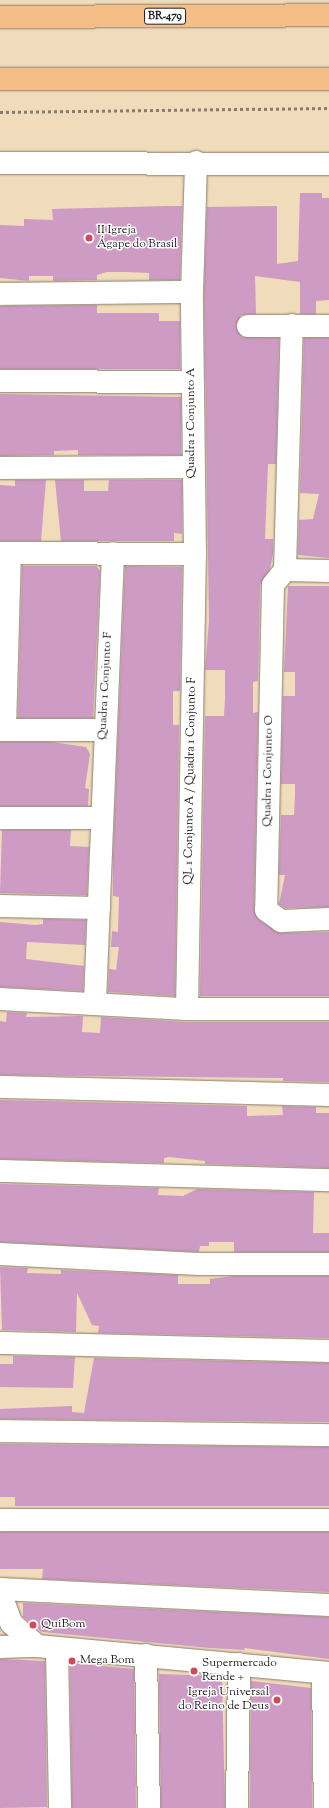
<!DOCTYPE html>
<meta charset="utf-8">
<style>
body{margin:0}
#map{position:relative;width:329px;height:1808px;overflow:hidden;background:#f0dbba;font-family:"Sorts Mill Goudy",serif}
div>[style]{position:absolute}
.building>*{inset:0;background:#ce9bc4}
.path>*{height:2.5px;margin-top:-1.25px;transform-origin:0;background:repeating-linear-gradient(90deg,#867c6b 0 3px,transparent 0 6px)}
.roads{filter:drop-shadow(0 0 1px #867c6b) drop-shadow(0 0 1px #867c6b)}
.minor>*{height:22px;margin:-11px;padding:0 11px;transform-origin:11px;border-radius:11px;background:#fff}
.major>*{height:22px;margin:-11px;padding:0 11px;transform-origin:11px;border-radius:11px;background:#f6be87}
.dots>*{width:11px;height:11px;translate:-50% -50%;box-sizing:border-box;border:2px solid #fff;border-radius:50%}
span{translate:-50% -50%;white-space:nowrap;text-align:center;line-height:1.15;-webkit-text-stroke:3px #fff;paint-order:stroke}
.shield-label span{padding:1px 3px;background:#fff;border:1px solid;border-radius:3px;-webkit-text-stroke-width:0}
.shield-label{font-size:11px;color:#1c1c1c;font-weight:700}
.poi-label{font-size:12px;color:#1c1c1c}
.left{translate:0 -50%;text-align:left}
.right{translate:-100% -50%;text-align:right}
.street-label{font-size:12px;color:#1c1c1c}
</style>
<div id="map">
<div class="building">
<i style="clip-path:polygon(300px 193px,322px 193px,322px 198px,329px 198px,329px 300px,316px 301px,316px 314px,300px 314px,300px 282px,255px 276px,256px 314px,241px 315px,236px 326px,242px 337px,279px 338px,276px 464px,268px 464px,265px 539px,273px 539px,273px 554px,270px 569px,260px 585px,258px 681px,253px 682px,253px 713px,258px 712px,254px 910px,259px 920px,281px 933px,329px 932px,329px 996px,200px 996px,205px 716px,224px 716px,225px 699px,225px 670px,205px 670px,209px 621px,204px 292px,207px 207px,277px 206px,277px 264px,298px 261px)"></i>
<i style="clip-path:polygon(167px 206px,182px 206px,180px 280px,149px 280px,149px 273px,126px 272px,107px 272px,97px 275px,97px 280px,53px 281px,53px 276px,29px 276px,29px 281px,0 278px,0 225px,24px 226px,24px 219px,53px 220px,52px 209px)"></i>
<i style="clip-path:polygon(97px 305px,97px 313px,159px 313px,159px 321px,180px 321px,180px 369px,0 369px,0 306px)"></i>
<i style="clip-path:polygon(304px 338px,329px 338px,329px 558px,298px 555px,299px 520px,313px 519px,319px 494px,300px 493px)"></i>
<i style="clip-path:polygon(0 394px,181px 397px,181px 455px,78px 455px,78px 450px,54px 451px,54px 455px,0 456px)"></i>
<i style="clip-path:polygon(15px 480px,46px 480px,41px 541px,0 541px,0 485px,15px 486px)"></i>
<i style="clip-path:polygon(55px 480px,84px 480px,84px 491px,108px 491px,109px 480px,182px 480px,182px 534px,174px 533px,174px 541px,61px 541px)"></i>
<i style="clip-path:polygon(22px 566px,96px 566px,100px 571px,93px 718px,18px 718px)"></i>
<i style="clip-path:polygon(125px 566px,182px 567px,180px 691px,173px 691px,173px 725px,179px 725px,175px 996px,108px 992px,109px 969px,116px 970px,119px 947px,111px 947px,112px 931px,118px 932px,119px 897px,113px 896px,113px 856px)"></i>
<i style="clip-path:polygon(288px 586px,329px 586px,329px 907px,285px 908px,279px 904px,285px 875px,279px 875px,281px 815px,294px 815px,295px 795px,295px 784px,281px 784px,283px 696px,295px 696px,295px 672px,284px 672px)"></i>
<i style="clip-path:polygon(0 742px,52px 742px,86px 747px,90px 754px,85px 788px,89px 789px,88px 806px,0 806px)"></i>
<i style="clip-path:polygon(2px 830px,71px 830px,70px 846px,89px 847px,87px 895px,0 893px)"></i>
<i style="clip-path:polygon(43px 919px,86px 920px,85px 945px,27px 942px,26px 959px,84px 966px,83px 991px,0 987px,0 922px,36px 925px,43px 924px)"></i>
<i style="clip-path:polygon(7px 1012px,27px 1013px,26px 1017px,83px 1016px,82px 1032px,100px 1033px,101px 1017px,187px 1022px,329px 1022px,329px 1082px,283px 1081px,283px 1078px,0 1075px,0 1021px,6px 1022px)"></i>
<i style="clip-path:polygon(0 1100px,247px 1106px,247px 1116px,283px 1115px,282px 1106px,316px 1107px,316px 1113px,329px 1113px,329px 1168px,205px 1164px,205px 1161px,169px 1157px,164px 1158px,164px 1163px,0 1159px)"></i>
<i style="clip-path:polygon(0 1184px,159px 1188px,158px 1195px,183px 1196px,197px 1189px,314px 1192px,313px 1233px,329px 1233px,329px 1252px,234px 1252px,234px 1242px,209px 1242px,209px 1246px,200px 1246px,199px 1252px,0 1242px)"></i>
<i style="clip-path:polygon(0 1267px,28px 1268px,27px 1273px,61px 1274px,61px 1270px,178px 1275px,178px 1284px,210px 1284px,210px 1279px,234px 1276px,329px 1276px,329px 1338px,98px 1333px,99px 1326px,92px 1325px,77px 1293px,76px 1332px,2px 1330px)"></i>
<i style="clip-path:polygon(13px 1356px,75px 1357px,73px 1388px,0 1387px,0 1364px,13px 1364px)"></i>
<i style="clip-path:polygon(94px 1358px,329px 1363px,329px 1422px,0 1419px,0 1409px,72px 1406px,72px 1412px,84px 1413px)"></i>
<i style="clip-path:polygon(0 1444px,329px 1447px,329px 1506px,15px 1506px,15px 1497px,0 1497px)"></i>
<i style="clip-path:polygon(0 1532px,329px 1532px,329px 1592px,42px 1579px,43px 1569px,0 1569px)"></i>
<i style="clip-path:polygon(23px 1603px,329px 1617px,329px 1659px,245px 1648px,244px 1650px,210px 1648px,42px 1632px,23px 1617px)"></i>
<i style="clip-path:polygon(0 1659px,45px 1661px,47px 1807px,0 1808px)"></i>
<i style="clip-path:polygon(70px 1663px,134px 1669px,136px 1808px,72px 1808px)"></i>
<i style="clip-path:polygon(159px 1674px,222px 1676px,225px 1808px,161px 1808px)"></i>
<i style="clip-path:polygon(251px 1681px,311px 1688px,312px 1808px,250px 1808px)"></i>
</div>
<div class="path">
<i style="left:0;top:112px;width:329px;rotate:-0.7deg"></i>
</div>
<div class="roads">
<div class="minor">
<i style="left:0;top:163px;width:329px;rotate:0.2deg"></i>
<i style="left:0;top:294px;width:192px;rotate:-0.6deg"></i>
<i style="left:248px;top:326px;width:81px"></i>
<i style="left:0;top:381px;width:192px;rotate:0.3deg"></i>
<i style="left:0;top:468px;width:192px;rotate:-0.3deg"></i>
<i style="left:0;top:553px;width:195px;rotate:0.3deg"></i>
<i style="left:285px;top:570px;width:19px;rotate:129deg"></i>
<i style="left:273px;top:585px;width:325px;rotate:91.2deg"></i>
<i style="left:266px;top:910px;width:19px;rotate:36deg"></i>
<i style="left:281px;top:921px;width:48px;rotate:-2.4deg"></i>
<i style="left:285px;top:570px;width:245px;rotate:-88.4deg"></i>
<i style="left:285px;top:570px;width:44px;rotate:1.3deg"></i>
<i style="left:0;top:730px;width:103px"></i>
<i style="left:5px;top:730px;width:177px;rotate:-88.4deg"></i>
<i style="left:0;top:818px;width:101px"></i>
<i style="left:0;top:906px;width:99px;rotate:1.2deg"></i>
<i style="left:0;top:999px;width:187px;rotate:3.1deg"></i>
<i style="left:187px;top:1009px;width:142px"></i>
<i style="left:95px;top:1002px;width:449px;rotate:-87.7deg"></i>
<i style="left:187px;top:1009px;width:455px;rotate:-89deg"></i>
<i style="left:195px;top:554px;width:262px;rotate:-90.7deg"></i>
<i style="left:192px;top:292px;width:130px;rotate:-88.2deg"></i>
<i style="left:0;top:1087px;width:329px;rotate:1.4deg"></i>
<i style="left:0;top:1171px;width:329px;rotate:1.6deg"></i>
<i style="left:0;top:1254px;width:199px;rotate:2.9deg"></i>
<i style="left:199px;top:1264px;width:130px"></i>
<i style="left:0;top:1343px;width:329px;rotate:1.4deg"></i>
<i style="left:0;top:1431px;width:329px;rotate:0.7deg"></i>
<i style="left:0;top:1520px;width:329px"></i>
<i style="left:0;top:1589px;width:329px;rotate:2.8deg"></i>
<i style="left:0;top:1592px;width:33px;rotate:70deg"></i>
<i style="left:11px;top:1623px;width:35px;rotate:41deg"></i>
<i style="left:0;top:1647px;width:37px;rotate:-2deg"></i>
<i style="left:37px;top:1646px;width:293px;rotate:5.3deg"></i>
<i style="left:57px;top:1650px;width:158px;rotate:88.9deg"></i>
<i style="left:146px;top:1655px;width:153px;rotate:88.9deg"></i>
<i style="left:323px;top:1673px;width:135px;rotate:89.2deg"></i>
<i style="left:237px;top:1808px;width:144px;rotate:-89.2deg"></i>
</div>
<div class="major">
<i style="left:0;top:17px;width:329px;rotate:-0.3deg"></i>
<i style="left:0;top:79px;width:329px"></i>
</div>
</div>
<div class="dots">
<i style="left:89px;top:238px;background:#d1495b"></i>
<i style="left:33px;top:1625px;background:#d1495b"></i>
<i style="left:72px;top:1661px;background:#d1495b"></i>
<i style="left:194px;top:1671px;background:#d1495b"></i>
<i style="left:277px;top:1700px;background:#d1495b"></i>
</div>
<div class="shield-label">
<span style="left:165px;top:16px">BR-479</span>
</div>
<div class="poi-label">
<span class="left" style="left:97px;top:238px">II Igreja<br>Ágape do Brasil</span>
<span class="left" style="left:41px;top:1625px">QuiBom</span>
<span class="left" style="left:80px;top:1661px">Mega Bom</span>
<span class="left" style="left:202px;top:1671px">Supermercado<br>Rende +</span>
<span class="right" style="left:269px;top:1700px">Igreja Universal<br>do Reino de Deus</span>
</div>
<div class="street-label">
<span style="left:192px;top:423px;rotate:-90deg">Quadra 1 Conjunto A</span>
<span style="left:106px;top:686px;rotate:-87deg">Quadra 1 Conjunto F</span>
<span style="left:269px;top:771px;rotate:-89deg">Quadra 1 Conjunto O</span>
<span style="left:191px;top:781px;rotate:-89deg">QL 1 Conjunto A / Quadra 1 Conjunto F</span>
</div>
</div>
